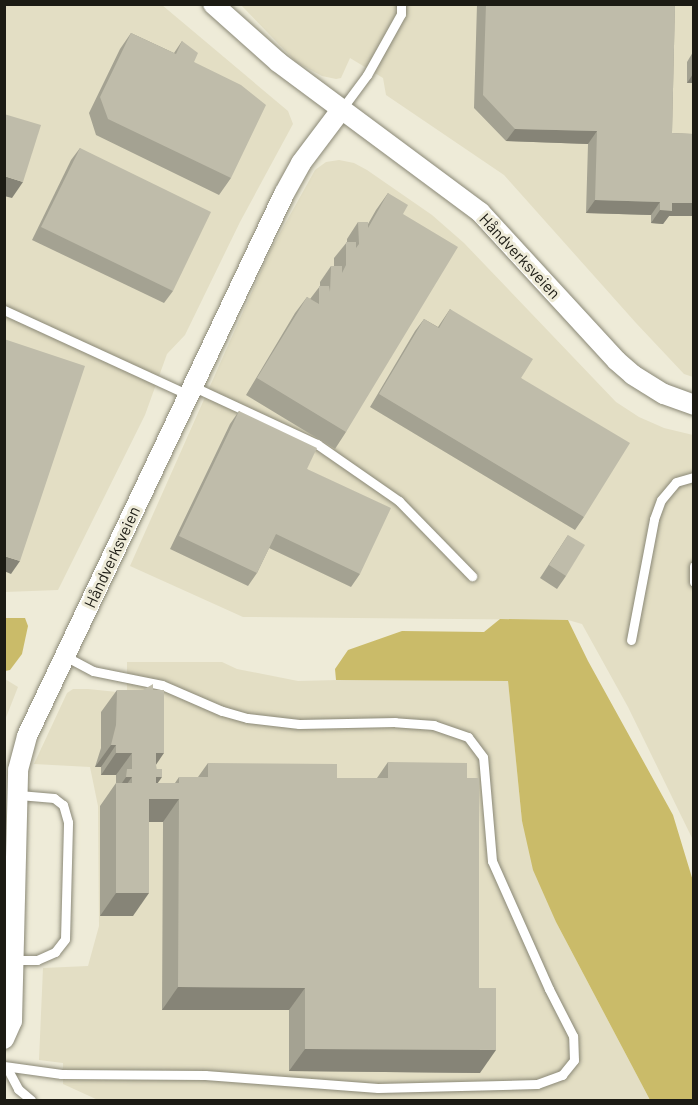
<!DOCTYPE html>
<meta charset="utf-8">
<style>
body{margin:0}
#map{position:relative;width:698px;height:1105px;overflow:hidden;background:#eeebd8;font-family:Barlow,sans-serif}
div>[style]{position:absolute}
.built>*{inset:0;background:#e3dec4}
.forest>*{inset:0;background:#cabb69}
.roads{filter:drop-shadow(0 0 2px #8a8876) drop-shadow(0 0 2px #8a8876)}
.lane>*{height:9px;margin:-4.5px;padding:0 4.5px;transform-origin:4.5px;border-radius:4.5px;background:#fff}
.street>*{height:20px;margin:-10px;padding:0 10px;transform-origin:10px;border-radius:10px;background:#fff}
.wall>*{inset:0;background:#a4a292}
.shaded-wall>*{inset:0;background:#868477}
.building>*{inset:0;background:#bfbcaa}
span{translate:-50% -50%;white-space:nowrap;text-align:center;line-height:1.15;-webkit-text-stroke:6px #eeebd8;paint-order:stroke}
.street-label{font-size:16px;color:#1c1b14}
.frame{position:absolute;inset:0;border:6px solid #1c1b14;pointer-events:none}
</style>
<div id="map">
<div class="built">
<i style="clip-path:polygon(4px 5px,162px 5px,288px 111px,293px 124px,240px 222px,185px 335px,167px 354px,145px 415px,58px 590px,5px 592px)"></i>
<i style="clip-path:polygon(241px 5px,693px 5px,693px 377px,684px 374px,636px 323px,504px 175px,386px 95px,383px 78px,350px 58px,341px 78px,336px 79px,322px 76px,296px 62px)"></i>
<i style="clip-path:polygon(339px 160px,354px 163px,367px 170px,432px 215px,464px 243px,616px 402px,639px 417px,664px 428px,693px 435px,693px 840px,628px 707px,582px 624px,568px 620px,243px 617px,130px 566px,270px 251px,315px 170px,326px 162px)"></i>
<i style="clip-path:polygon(127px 662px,222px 662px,237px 669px,298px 681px,378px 679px,508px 681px,522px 821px,556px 922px,650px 1100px,98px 1100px,63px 1084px,63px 1063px,39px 1060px,43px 968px,88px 966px,99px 926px,98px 806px,90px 767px,34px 764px,67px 693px,73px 689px,88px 689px,127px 693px)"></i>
<i style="clip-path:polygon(5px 679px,18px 687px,5px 720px)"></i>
</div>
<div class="forest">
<i style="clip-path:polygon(5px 618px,25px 618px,28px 626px,22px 654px,10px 670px,5px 671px)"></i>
<i style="clip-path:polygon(500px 619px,568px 620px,588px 661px,673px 815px,693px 881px,693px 1100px,650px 1100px,556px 922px,533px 870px,522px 821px,508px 681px,336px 680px,335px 669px,348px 650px,402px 631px,484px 632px)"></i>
</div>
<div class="roads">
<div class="lane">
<i style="left:341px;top:110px;width:44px;rotate:-53.4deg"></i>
<i style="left:367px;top:75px;width:70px;rotate:-60.9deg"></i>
<i style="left:401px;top:14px;width:10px;rotate:-90deg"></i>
<i style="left:4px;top:310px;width:201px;rotate:24.7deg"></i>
<i style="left:192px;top:386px;width:138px;rotate:24.9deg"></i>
<i style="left:317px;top:444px;width:100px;rotate:34.8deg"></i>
<i style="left:399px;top:501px;width:105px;rotate:45.8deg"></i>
<i style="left:694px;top:566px;width:16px;rotate:90deg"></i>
<i style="left:631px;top:640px;width:123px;rotate:-79.2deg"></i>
<i style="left:654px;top:519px;width:20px;rotate:-70deg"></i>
<i style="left:661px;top:500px;width:23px;rotate:-50deg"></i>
<i style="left:676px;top:482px;width:19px;rotate:-16deg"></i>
<i style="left:14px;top:960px;width:23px"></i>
<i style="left:37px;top:960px;width:20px;rotate:-24deg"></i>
<i style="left:55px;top:952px;width:16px;rotate:-52deg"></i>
<i style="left:65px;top:939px;width:117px;rotate:-88.5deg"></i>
<i style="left:68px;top:822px;width:18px;rotate:-106deg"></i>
<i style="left:63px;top:805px;width:11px;rotate:-142deg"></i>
<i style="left:54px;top:798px;width:38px;rotate:-175deg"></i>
<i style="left:4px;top:1066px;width:58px;rotate:8deg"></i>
<i style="left:61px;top:1074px;width:144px;rotate:0.4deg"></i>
<i style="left:205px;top:1075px;width:173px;rotate:4.3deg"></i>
<i style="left:378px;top:1088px;width:159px;rotate:-1.4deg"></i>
<i style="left:537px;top:1084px;width:27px;rotate:-20deg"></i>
<i style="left:562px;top:1075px;width:19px;rotate:-51deg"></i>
<i style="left:574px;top:1060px;width:24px;rotate:-92deg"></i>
<i style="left:573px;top:1036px;width:53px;rotate:-117.1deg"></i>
<i style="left:549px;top:989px;width:140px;rotate:-114deg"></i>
<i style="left:492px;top:861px;width:104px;rotate:-94.9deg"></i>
<i style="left:483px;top:757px;width:25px;rotate:-127deg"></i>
<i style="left:468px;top:737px;width:36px;rotate:-161deg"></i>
<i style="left:434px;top:725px;width:39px;rotate:-176deg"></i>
<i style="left:395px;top:722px;width:96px;rotate:178.8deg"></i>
<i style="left:299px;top:724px;width:52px;rotate:-173.4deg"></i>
<i style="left:247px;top:718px;width:26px;rotate:-164deg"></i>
<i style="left:222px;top:711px;width:65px;rotate:-156.6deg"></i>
<i style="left:162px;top:685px;width:70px;rotate:-168.5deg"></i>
<i style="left:93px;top:671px;width:32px;rotate:-152deg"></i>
<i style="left:7px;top:1068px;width:24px;rotate:62deg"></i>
<i style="left:18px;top:1089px;width:17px;rotate:40deg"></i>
</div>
<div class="street">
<i style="left:213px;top:4px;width:87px;rotate:41.7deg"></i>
<i style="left:278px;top:62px;width:252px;rotate:36.6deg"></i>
<i style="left:480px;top:212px;width:202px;rotate:47.4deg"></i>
<i style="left:617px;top:361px;width:21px;rotate:41deg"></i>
<i style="left:633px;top:375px;width:36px;rotate:32deg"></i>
<i style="left:664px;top:394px;width:32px;rotate:20deg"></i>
<i style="left:4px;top:1039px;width:20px;rotate:-66deg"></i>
<i style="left:12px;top:1021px;width:251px;rotate:-88.6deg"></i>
<i style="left:18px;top:770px;width:35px;rotate:-75deg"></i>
<i style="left:27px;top:736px;width:600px;rotate:-64.63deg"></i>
<i style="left:284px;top:194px;width:35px;rotate:-61deg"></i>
<i style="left:301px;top:163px;width:66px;rotate:-53deg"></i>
</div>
</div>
<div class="wall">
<i style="clip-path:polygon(477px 4px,675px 4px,672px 133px,693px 134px,693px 216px,669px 216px,663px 224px,651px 223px,651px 215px,586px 213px,588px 144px,506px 141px,474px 108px)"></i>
<i style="clip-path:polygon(131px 33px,174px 53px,182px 41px,194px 62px,231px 178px,219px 195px,96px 135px,89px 113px,120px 49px)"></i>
<i style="clip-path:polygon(693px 52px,693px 83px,687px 83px,687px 62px)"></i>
<i style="clip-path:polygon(80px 148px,173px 291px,164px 303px,32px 240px,71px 160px)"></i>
<i style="clip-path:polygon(388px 193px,403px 214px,346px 432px,335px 449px,246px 395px,295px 313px,307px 297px,310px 299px,320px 286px,320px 282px,331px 266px,334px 266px,334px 258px,347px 242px,347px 239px,358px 222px,368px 224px,376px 210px)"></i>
<i style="clip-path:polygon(450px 309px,521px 378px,584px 517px,575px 530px,370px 407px,415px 331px,424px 319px,438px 327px)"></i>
<i style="clip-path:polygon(239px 411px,307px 469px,360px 574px,351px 587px,269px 548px,257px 573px,248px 586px,170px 549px,230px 424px)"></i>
<i style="clip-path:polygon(568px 535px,566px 576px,557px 589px,540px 578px)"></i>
<i style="clip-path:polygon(117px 690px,156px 765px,158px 783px,175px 783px,179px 777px,198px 777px,208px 763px,337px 778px,377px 778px,388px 762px,467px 778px,479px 988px,480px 1073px,289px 1071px,289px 1010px,162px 1010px,163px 822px,149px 822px,133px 916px,100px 916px,100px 806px,116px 783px,116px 775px,101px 775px,101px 767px,95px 767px,101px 748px,101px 712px)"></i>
</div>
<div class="shaded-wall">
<i style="clip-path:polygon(693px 74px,693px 83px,687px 83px)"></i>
<i style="clip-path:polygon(515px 129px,597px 131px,588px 144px,506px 141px)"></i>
<i style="clip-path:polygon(4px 176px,23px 182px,12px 198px,4px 196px)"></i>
<i style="clip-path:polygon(595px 200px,660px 202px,651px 215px,586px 213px)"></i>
<i style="clip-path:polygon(672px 203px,693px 203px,693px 216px,669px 216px,663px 224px,651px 223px,660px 210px)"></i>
<i style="clip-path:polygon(4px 556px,20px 561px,11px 574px,4px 571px)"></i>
<i style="clip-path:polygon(111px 745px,116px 745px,101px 767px,95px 767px)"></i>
<i style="clip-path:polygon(116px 753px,132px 753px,116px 775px,101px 775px)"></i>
<i style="clip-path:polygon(156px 753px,164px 753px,149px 775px)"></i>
<i style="clip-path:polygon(126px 777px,132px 777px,116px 799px,116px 792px)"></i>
<i style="clip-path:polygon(156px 777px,162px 777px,146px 800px)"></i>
<i style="clip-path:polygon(149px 799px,179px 799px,163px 822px,133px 822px)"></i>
<i style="clip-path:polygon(116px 893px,149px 893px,133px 916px,100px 916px)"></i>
<i style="clip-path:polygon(178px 987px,305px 988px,289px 1010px,162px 1010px)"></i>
<i style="clip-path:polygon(305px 1049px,496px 1050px,480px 1073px,289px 1071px)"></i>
</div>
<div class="building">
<i style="clip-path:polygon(486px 4px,675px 4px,672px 133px,693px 134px,693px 203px,672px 203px,672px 211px,660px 210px,660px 202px,595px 200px,597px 131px,515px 129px,483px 95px)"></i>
<i style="clip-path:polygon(131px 33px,176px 54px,182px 41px,198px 53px,194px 62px,241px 85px,266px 105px,231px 178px,108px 119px,100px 97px)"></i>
<i style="clip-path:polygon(4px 114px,41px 125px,23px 182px,4px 176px)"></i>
<i style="clip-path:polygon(80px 148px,211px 212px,173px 291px,41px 227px)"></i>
<i style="clip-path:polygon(388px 193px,408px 205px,403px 214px,458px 247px,346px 432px,257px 378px,307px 297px,319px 304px,319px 286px,329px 286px,330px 292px,331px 266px,342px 266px,342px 273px,346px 265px,346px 242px,356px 242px,356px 248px,359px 244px,358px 222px,368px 222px,368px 228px)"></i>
<i style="clip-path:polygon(450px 309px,533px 359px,521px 378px,630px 443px,584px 517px,379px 394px,424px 319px,439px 328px)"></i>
<i style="clip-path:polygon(4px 339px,85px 366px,20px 561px,4px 556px)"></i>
<i style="clip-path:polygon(239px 411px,317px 448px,307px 469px,391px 508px,360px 574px,276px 534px,257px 573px,179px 536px)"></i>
<i style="clip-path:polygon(568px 535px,585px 545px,566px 576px,549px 565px)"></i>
<i style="clip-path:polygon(153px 684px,153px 690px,164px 690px,164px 753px,156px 753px,156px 769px,162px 769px,162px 777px,156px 777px,156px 783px,179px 783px,179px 777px,208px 777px,208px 763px,337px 764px,337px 778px,388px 778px,388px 762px,467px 763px,467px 778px,479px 778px,479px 988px,496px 988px,496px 1050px,305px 1049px,305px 988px,178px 987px,179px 799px,149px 799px,149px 893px,116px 893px,116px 783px,132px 783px,132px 777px,126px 777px,127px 769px,132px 769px,132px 753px,116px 753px,116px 745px,111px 745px,116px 725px,117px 690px,143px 690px)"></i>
</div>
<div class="street-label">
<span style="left:520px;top:256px;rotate:47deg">Håndverksveien</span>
<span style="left:112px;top:557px;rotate:-65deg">Håndverksveien</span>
</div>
<div class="frame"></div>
</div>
